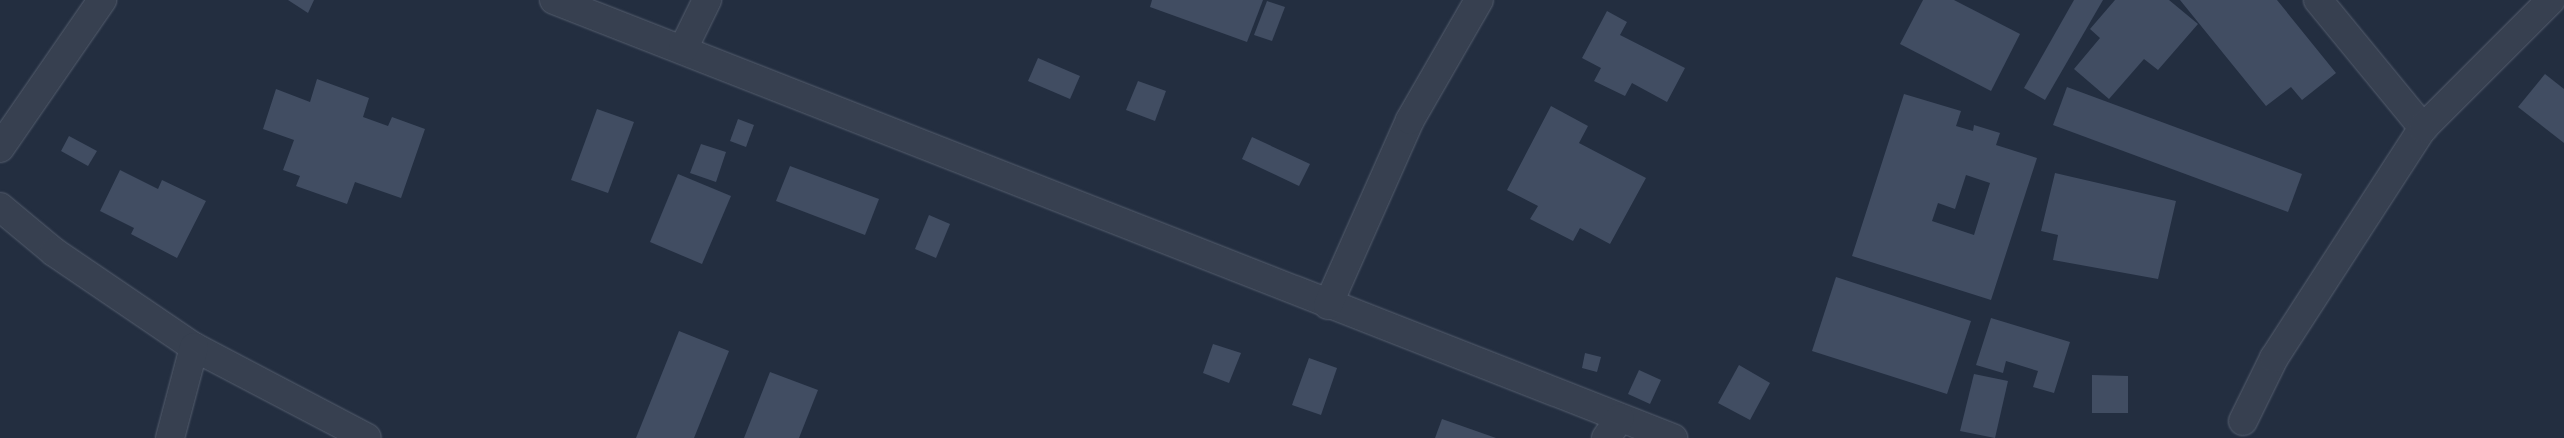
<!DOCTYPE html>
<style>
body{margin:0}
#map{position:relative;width:2564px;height:438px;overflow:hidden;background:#232e40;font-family:"Fira Sans",sans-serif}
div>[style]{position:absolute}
.building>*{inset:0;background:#414d62}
.roads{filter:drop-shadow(0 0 1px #555e6e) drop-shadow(0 0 1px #555e6e)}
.minor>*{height:28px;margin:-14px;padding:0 14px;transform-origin:14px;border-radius:14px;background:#374050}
span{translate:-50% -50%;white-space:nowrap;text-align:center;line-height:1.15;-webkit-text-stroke:5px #1c2535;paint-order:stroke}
</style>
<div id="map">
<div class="building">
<i style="clip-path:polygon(288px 0,314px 0,308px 13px)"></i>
<i style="clip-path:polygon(1152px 0,1263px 0,1247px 42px,1150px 7px)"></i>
<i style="clip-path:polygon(1923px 0,1954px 0,2020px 34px,1991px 91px,1900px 44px)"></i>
<i style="clip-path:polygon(2074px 0,2103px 0,2045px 100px,2024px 88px)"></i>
<i style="clip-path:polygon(2115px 0,2169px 0,2198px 24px,2158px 70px,2144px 59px,2109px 99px,2074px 69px,2100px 38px,2090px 29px)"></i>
<i style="clip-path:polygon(2180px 0,2277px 0,2336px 73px,2302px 100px,2291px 87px,2266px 106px)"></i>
<i style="clip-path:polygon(1267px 1px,1285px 7px,1272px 41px,1254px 35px)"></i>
<i style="clip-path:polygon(1607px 11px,1627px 22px,1620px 35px,1685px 68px,1667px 102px,1632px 83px,1625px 96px,1594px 81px,1601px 68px,1582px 58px)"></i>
<i style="clip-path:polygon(1038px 58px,1080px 76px,1070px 99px,1028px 81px)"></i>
<i style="clip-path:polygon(2545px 74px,2564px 89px,2564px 143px,2518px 107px)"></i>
<i style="clip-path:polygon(317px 79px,369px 98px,363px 117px,388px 126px,392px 117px,425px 129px,401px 198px,355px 182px,347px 204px,296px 186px,300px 176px,283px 170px,294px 140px,263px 129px,276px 89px,310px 102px)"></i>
<i style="clip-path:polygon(1138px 81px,1166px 91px,1155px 121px,1126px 110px)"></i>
<i style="clip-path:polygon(2067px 87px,2302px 174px,2288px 212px,2053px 125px)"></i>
<i style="clip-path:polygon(evenodd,1904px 94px,1961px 111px,1956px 126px,1973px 131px,1974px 125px,2000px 133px,1996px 145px,2037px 158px,1991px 300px,1852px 256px,1904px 94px,1966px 175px,1990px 183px,1974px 235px,1932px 221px,1938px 203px,1955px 209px,1966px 175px)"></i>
<i style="clip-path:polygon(1551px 106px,1588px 126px,1579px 143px,1646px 178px,1610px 244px,1580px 228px,1573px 241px,1530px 219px,1538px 206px,1507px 190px)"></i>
<i style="clip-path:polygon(597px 109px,634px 122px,608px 193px,571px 180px)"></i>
<i style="clip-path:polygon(738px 119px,754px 125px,746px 147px,730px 141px)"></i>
<i style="clip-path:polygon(69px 136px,97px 151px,88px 166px,61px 151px)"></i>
<i style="clip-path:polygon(1252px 137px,1310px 164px,1299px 186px,1242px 159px)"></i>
<i style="clip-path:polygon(701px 144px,726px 152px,716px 182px,690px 173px)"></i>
<i style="clip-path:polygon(790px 166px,879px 199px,865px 235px,776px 201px)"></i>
<i style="clip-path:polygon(120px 170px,158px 189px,162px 180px,206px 201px,177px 258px,131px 234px,134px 228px,100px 211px)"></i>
<i style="clip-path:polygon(2055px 173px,2176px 201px,2158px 279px,2053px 260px,2058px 235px,2041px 231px)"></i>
<i style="clip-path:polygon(678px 174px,731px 196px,702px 264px,650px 242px)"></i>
<i style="clip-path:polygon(929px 215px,950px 224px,936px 258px,915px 249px)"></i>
<i style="clip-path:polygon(1836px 277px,1971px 321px,1947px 394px,1812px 351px)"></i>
<i style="clip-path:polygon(1991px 318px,2070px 342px,2054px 393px,2033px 387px,2038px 371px,2006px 361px,2003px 373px,1976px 365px)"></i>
<i style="clip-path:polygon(679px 331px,729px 351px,694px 438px,636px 438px)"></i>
<i style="clip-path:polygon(1213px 344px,1241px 353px,1229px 383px,1203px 373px)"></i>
<i style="clip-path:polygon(1585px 353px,1601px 357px,1597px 372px,1582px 368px)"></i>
<i style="clip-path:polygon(1309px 358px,1337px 368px,1321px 415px,1292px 405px)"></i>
<i style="clip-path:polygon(1739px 365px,1770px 383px,1750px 420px,1718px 403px)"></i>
<i style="clip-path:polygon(1639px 370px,1661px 380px,1650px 404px,1628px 394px)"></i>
<i style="clip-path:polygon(770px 372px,818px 390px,799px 438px,744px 438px)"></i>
<i style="clip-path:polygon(1974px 374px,2008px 381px,1995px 438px,1960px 431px)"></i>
<i style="clip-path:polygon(2092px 375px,2128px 376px,2128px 413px,2092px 413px)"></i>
<i style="clip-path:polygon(1442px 419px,1496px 438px,1435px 438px)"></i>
</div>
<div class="roads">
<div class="minor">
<i style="left:554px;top:0;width:1202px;rotate:21.38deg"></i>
<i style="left:2318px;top:0;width:166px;rotate:50.6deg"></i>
<i style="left:683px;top:49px;width:55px;rotate:-63.9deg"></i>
<i style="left:0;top:148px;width:180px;rotate:-55.4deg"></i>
<i style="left:0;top:207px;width:70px;rotate:39.8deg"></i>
<i style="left:54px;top:252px;width:169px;rotate:34.2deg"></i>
<i style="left:194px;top:347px;width:195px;rotate:27.7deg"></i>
<i style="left:1328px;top:305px;width:202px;rotate:-66.1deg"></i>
<i style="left:1410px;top:120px;width:138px;rotate:-60.1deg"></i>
<i style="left:2243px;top:421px;width:70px;rotate:-63.8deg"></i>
<i style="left:2274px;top:358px;width:274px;rotate:-57.1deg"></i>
<i style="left:2423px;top:128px;width:181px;rotate:-45deg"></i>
<i style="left:170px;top:438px;width:94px;rotate:-75.2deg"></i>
<i style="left:1606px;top:438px;width:24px;rotate:-55deg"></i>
</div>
</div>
</div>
